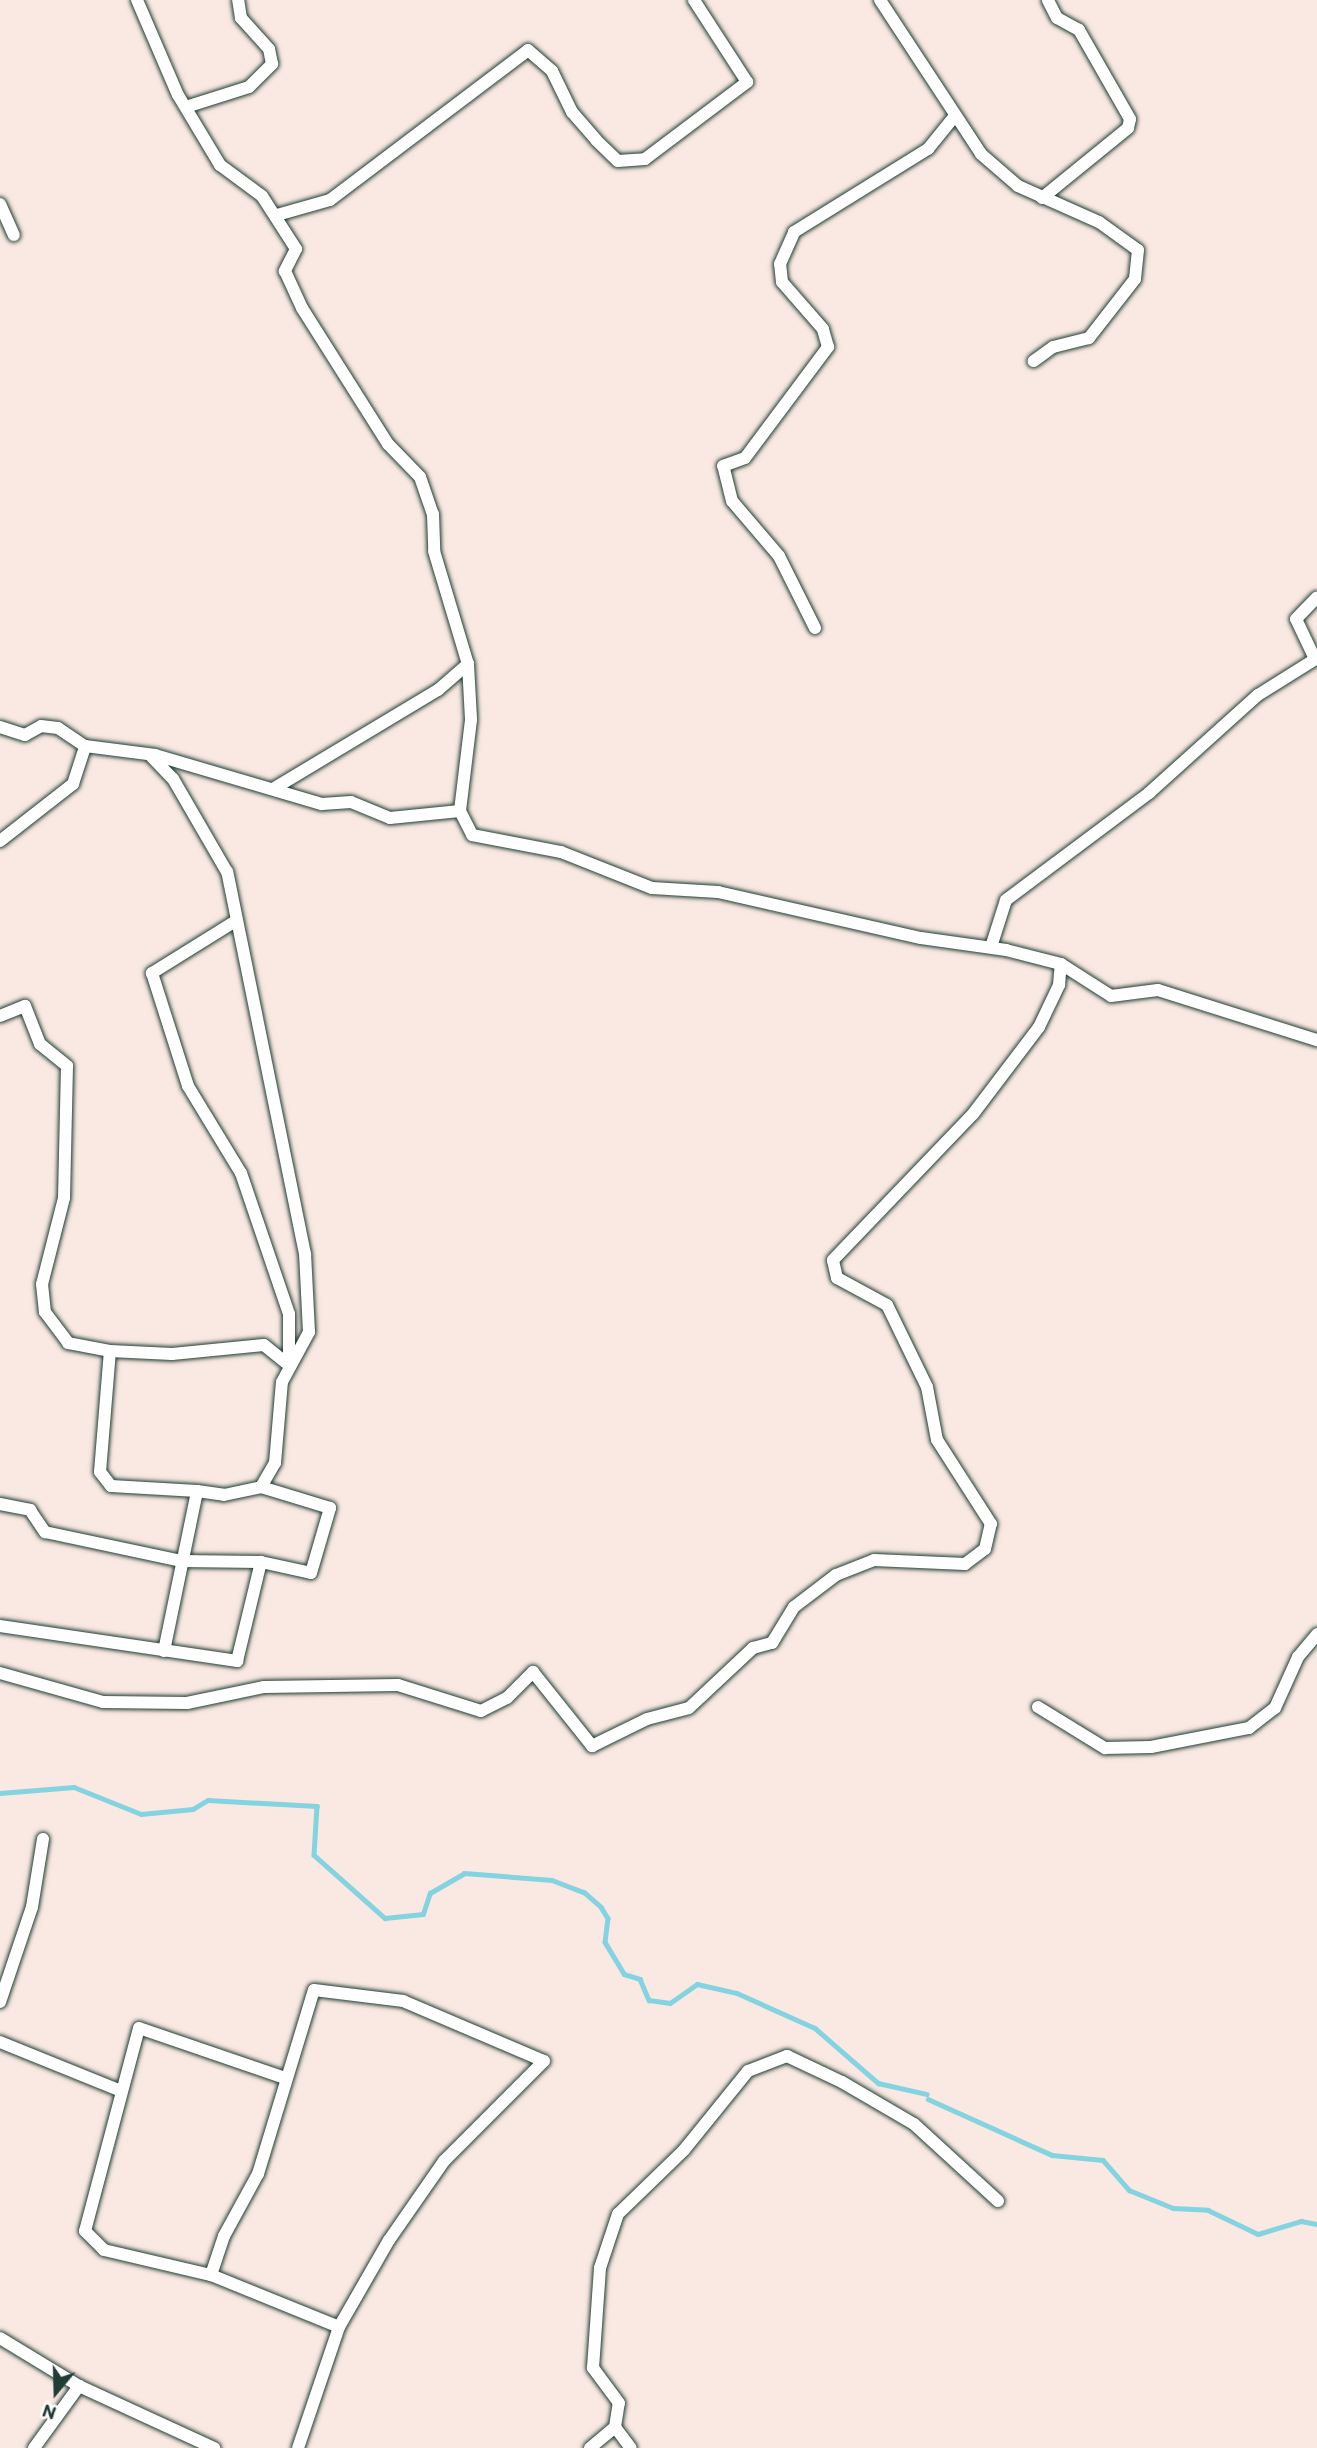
<!DOCTYPE html>
<style>
body{margin:0}
#map{position:relative;width:1317px;height:2448px;overflow:hidden;background:#f9e9e2;font-family:Itim,sans-serif}
div>[style]{position:absolute}
.stream>*{height:4.5px;margin:-2.25px;padding:0 2.25px;transform-origin:2.25px;border-radius:2.25px;background:#84d3e1}
.roads{filter:drop-shadow(0 0 2px #1f3d34) drop-shadow(0 0 2px #1f3d34)}
.minor>*{height:12px;margin:-6px;padding:0 6px;transform-origin:6px;border-radius:6px;background:#fff}
span{translate:-50% -50%;white-space:nowrap;text-align:center;line-height:1.15;-webkit-text-stroke:6px #fff;paint-order:stroke}
.north{position:absolute;left:21px;top:2357px;width:70px;height:70px;-webkit-text-stroke:5px #fff;paint-order:stroke;rotate:199deg;font-size:19px;font-weight:700;line-height:28px;text-align:center;color:#1f3d34}
.north::after{content:'';display:block;margin:auto;width:24px;height:32px;background:#1f3d34;clip-path:polygon(50% 0,100% 100%,50% 72%,0 100%)}
</style>
<div id="map">
<div class="stream">
<i style="left:0;top:1793px;width:74px;rotate:-4.6deg"></i>
<i style="left:74px;top:1787px;width:72px;rotate:21.9deg"></i>
<i style="left:141px;top:1814px;width:52px;rotate:-5.5deg"></i>
<i style="left:193px;top:1809px;width:17px;rotate:-31deg"></i>
<i style="left:208px;top:1800px;width:109px;rotate:3.2deg"></i>
<i style="left:317px;top:1806px;width:49px;rotate:93.5deg"></i>
<i style="left:314px;top:1855px;width:95px;rotate:41.6deg"></i>
<i style="left:385px;top:1918px;width:38px;rotate:-6deg"></i>
<i style="left:423px;top:1914px;width:22px;rotate:-72deg"></i>
<i style="left:430px;top:1893px;width:39px;rotate:-30deg"></i>
<i style="left:464px;top:1873px;width:88px;rotate:4.5deg"></i>
<i style="left:552px;top:1880px;width:34px;rotate:21deg"></i>
<i style="left:584px;top:1892px;width:23px;rotate:41deg"></i>
<i style="left:601px;top:1907px;width:13px;rotate:58deg"></i>
<i style="left:608px;top:1918px;width:24px;rotate:97deg"></i>
<i style="left:605px;top:1942px;width:37px;rotate:59deg"></i>
<i style="left:624px;top:1974px;width:17px;rotate:17deg"></i>
<i style="left:640px;top:1979px;width:23px;rotate:67deg"></i>
<i style="left:649px;top:2000px;width:21px;rotate:8deg"></i>
<i style="left:670px;top:2003px;width:33px;rotate:-35deg"></i>
<i style="left:697px;top:1984px;width:41px;rotate:12.7deg"></i>
<i style="left:737px;top:1993px;width:85px;rotate:24.2deg"></i>
<i style="left:815px;top:2028px;width:84px;rotate:41.1deg"></i>
<i style="left:878px;top:2083px;width:50px;rotate:12.7deg"></i>
<i style="left:928px;top:2099px;width:136px;rotate:24.3deg"></i>
<i style="left:1052px;top:2155px;width:51px;rotate:5.6deg"></i>
<i style="left:1103px;top:2160px;width:40px;rotate:49deg"></i>
<i style="left:1129px;top:2190px;width:48px;rotate:22.2deg"></i>
<i style="left:1173px;top:2208px;width:35px;rotate:3deg"></i>
<i style="left:1208px;top:2210px;width:55px;rotate:25.6deg"></i>
<i style="left:1258px;top:2234px;width:45px;rotate:-16.8deg"></i>
<i style="left:1301px;top:2221px;width:16px;rotate:11deg"></i>
</div>
<div class="roads">
<div class="minor">
<i style="left:137px;top:0;width:103px;rotate:66.7deg"></i>
<i style="left:178px;top:95px;width:82px;rotate:59deg"></i>
<i style="left:220px;top:165px;width:52px;rotate:36.4deg"></i>
<i style="left:262px;top:196px;width:63px;rotate:57.3deg"></i>
<i style="left:296px;top:249px;width:25px;rotate:117deg"></i>
<i style="left:285px;top:271px;width:41px;rotate:65.3deg"></i>
<i style="left:302px;top:308px;width:161px;rotate:57.7deg"></i>
<i style="left:388px;top:444px;width:46px;rotate:45.9deg"></i>
<i style="left:420px;top:477px;width:39px;rotate:71deg"></i>
<i style="left:433px;top:514px;width:37px;rotate:88deg"></i>
<i style="left:434px;top:551px;width:118px;rotate:73.3deg"></i>
<i style="left:468px;top:664px;width:56px;rotate:86.9deg"></i>
<i style="left:471px;top:720px;width:92px;rotate:96.9deg"></i>
<i style="left:460px;top:811px;width:27px;rotate:63deg"></i>
<i style="left:472px;top:835px;width:91px;rotate:10.8deg"></i>
<i style="left:561px;top:852px;width:98px;rotate:21.6deg"></i>
<i style="left:652px;top:888px;width:66px;rotate:3.5deg"></i>
<i style="left:718px;top:892px;width:208px;rotate:12.8deg"></i>
<i style="left:921px;top:938px;width:86px;rotate:8deg"></i>
<i style="left:1006px;top:950px;width:57px;rotate:14.3deg"></i>
<i style="left:1061px;top:964px;width:59px;rotate:32.6deg"></i>
<i style="left:1111px;top:996px;width:47px;rotate:-7.3deg"></i>
<i style="left:1158px;top:990px;width:167px;rotate:17.5deg"></i>
<i style="left:880px;top:0;width:184px;rotate:56.7deg"></i>
<i style="left:981px;top:154px;width:49px;rotate:40.9deg"></i>
<i style="left:1018px;top:186px;width:89px;rotate:24deg"></i>
<i style="left:1099px;top:222px;width:48px;rotate:35.7deg"></i>
<i style="left:1138px;top:250px;width:29px;rotate:96deg"></i>
<i style="left:1135px;top:279px;width:75px;rotate:127.9deg"></i>
<i style="left:1089px;top:338px;width:37px;rotate:166deg"></i>
<i style="left:1053px;top:347px;width:24px;rotate:144deg"></i>
<i style="left:189px;top:106px;width:63px;rotate:-17.6deg"></i>
<i style="left:249px;top:87px;width:33px;rotate:-45deg"></i>
<i style="left:272px;top:64px;width:15px;rotate:-101deg"></i>
<i style="left:269px;top:49px;width:42px;rotate:-132.1deg"></i>
<i style="left:241px;top:18px;width:18px;rotate:-99deg"></i>
<i style="left:1042px;top:198px;width:111px;rotate:-39.1deg"></i>
<i style="left:1128px;top:128px;width:9px;rotate:-77deg"></i>
<i style="left:1130px;top:119px;width:103px;rotate:-119.8deg"></i>
<i style="left:1079px;top:30px;width:25px;rotate:-151deg"></i>
<i style="left:1057px;top:18px;width:20px;rotate:-117deg"></i>
<i style="left:0;top:204px;width:34px;rotate:66deg"></i>
<i style="left:277px;top:215px;width:55px;rotate:-15.8deg"></i>
<i style="left:330px;top:200px;width:248px;rotate:-37.1deg"></i>
<i style="left:528px;top:50px;width:32px;rotate:41deg"></i>
<i style="left:552px;top:71px;width:46px;rotate:64deg"></i>
<i style="left:572px;top:112px;width:37px;rotate:49deg"></i>
<i style="left:596px;top:140px;width:30px;rotate:44deg"></i>
<i style="left:618px;top:161px;width:27px;rotate:-4deg"></i>
<i style="left:645px;top:159px;width:128px;rotate:-37deg"></i>
<i style="left:747px;top:82px;width:98px;rotate:-122.9deg"></i>
<i style="left:815px;top:628px;width:80px;rotate:-116.6deg"></i>
<i style="left:779px;top:556px;width:72px;rotate:-130.5deg"></i>
<i style="left:732px;top:501px;width:36px;rotate:-104deg"></i>
<i style="left:723px;top:466px;width:23px;rotate:-20deg"></i>
<i style="left:745px;top:458px;width:139px;rotate:-53.2deg"></i>
<i style="left:828px;top:347px;width:19px;rotate:-106deg"></i>
<i style="left:823px;top:329px;width:62px;rotate:-131.1deg"></i>
<i style="left:782px;top:282px;width:18px;rotate:-96deg"></i>
<i style="left:780px;top:264px;width:35px;rotate:-66deg"></i>
<i style="left:794px;top:232px;width:158px;rotate:-31.8deg"></i>
<i style="left:928px;top:149px;width:40px;rotate:-51deg"></i>
<i style="left:1315px;top:659px;width:44px;rotate:-115.4deg"></i>
<i style="left:1296px;top:619px;width:30px;rotate:-46deg"></i>
<i style="left:0;top:727px;width:26px;rotate:18deg"></i>
<i style="left:25px;top:735px;width:18px;rotate:-29deg"></i>
<i style="left:41px;top:726px;width:17px;rotate:7deg"></i>
<i style="left:58px;top:728px;width:32px;rotate:34deg"></i>
<i style="left:85px;top:746px;width:71px;rotate:7.3deg"></i>
<i style="left:155px;top:755px;width:174px;rotate:16.4deg"></i>
<i style="left:322px;top:804px;width:29px;rotate:-4deg"></i>
<i style="left:351px;top:802px;width:42px;rotate:22.3deg"></i>
<i style="left:390px;top:818px;width:70px;rotate:-5.7deg"></i>
<i style="left:273px;top:789px;width:192px;rotate:-31deg"></i>
<i style="left:438px;top:690px;width:40px;rotate:-41deg"></i>
<i style="left:0;top:841px;width:93px;rotate:-38deg"></i>
<i style="left:73px;top:784px;width:40px;rotate:-72deg"></i>
<i style="left:234px;top:922px;width:97px;rotate:148.1deg"></i>
<i style="left:152px;top:973px;width:119px;rotate:72.3deg"></i>
<i style="left:188px;top:1086px;width:102px;rotate:58.7deg"></i>
<i style="left:241px;top:1173px;width:149px;rotate:71.2deg"></i>
<i style="left:289px;top:1314px;width:50px;rotate:90deg"></i>
<i style="left:991px;top:947px;width:49px;rotate:-72.3deg"></i>
<i style="left:1006px;top:900px;width:179px;rotate:-36.8deg"></i>
<i style="left:1149px;top:793px;width:147px;rotate:-42deg"></i>
<i style="left:1258px;top:695px;width:70px;rotate:-32.1deg"></i>
<i style="left:0;top:1016px;width:27px;rotate:-22deg"></i>
<i style="left:25px;top:1006px;width:41px;rotate:68.5deg"></i>
<i style="left:40px;top:1044px;width:35px;rotate:39deg"></i>
<i style="left:67px;top:1066px;width:132px;rotate:91.3deg"></i>
<i style="left:64px;top:1198px;width:89px;rotate:104.3deg"></i>
<i style="left:42px;top:1284px;width:28px;rotate:84deg"></i>
<i style="left:45px;top:1312px;width:39px;rotate:53deg"></i>
<i style="left:68px;top:1343px;width:43px;rotate:10.8deg"></i>
<i style="left:197px;top:1491px;width:86px;rotate:-176.7deg"></i>
<i style="left:111px;top:1486px;width:18px;rotate:-128deg"></i>
<i style="left:100px;top:1472px;width:121px;rotate:-85.3deg"></i>
<i style="left:110px;top:1351px;width:62px;rotate:2.8deg"></i>
<i style="left:172px;top:1354px;width:92px;rotate:-5.6deg"></i>
<i style="left:264px;top:1345px;width:32px;rotate:39deg"></i>
<i style="left:0;top:1504px;width:31px;rotate:11deg"></i>
<i style="left:30px;top:1510px;width:27px;rotate:56deg"></i>
<i style="left:45px;top:1532px;width:139px;rotate:12deg"></i>
<i style="left:181px;top:1561px;width:80px;rotate:0.7deg"></i>
<i style="left:0;top:1626px;width:240px;rotate:8.4deg"></i>
<i style="left:237px;top:1661px;width:102px;rotate:-76.4deg"></i>
<i style="left:261px;top:1562px;width:51px;rotate:12.4deg"></i>
<i style="left:311px;top:1573px;width:68px;rotate:-73.7deg"></i>
<i style="left:330px;top:1508px;width:72px;rotate:-163.1deg"></i>
<i style="left:261px;top:1487px;width:28px;rotate:-60deg"></i>
<i style="left:275px;top:1463px;width:81px;rotate:-85.1deg"></i>
<i style="left:282px;top:1382px;width:57px;rotate:-61.6deg"></i>
<i style="left:309px;top:1332px;width:78px;rotate:-92.9deg"></i>
<i style="left:305px;top:1254px;width:390px;rotate:-101.5deg"></i>
<i style="left:227px;top:872px;width:108px;rotate:-120.1deg"></i>
<i style="left:173px;top:779px;width:30px;rotate:-134deg"></i>
<i style="left:164px;top:1651px;width:163px;rotate:-78.3deg"></i>
<i style="left:197px;top:1491px;width:27px;rotate:8deg"></i>
<i style="left:224px;top:1495px;width:38px;rotate:-12deg"></i>
<i style="left:0;top:1673px;width:107px;rotate:15.7deg"></i>
<i style="left:103px;top:1702px;width:84px;rotate:0.7deg"></i>
<i style="left:187px;top:1703px;width:79px;rotate:-11.7deg"></i>
<i style="left:264px;top:1687px;width:134px;rotate:-0.9deg"></i>
<i style="left:398px;top:1685px;width:87px;rotate:17.4deg"></i>
<i style="left:481px;top:1711px;width:29px;rotate:-27deg"></i>
<i style="left:507px;top:1698px;width:37px;rotate:-45deg"></i>
<i style="left:533px;top:1672px;width:95px;rotate:51.4deg"></i>
<i style="left:592px;top:1746px;width:61px;rotate:-26.1deg"></i>
<i style="left:647px;top:1719px;width:43px;rotate:-14.7deg"></i>
<i style="left:689px;top:1708px;width:88px;rotate:-43.2deg"></i>
<i style="left:753px;top:1648px;width:20px;rotate:-15deg"></i>
<i style="left:772px;top:1643px;width:42px;rotate:-58.6deg"></i>
<i style="left:794px;top:1607px;width:53px;rotate:-37.3deg"></i>
<i style="left:836px;top:1575px;width:41px;rotate:-21.5deg"></i>
<i style="left:874px;top:1560px;width:91px;rotate:2.5deg"></i>
<i style="left:965px;top:1564px;width:25px;rotate:-37deg"></i>
<i style="left:985px;top:1549px;width:26px;rotate:-77deg"></i>
<i style="left:991px;top:1524px;width:100px;rotate:-122.7deg"></i>
<i style="left:937px;top:1440px;width:54px;rotate:-100.7deg"></i>
<i style="left:927px;top:1387px;width:91px;rotate:-116deg"></i>
<i style="left:887px;top:1305px;width:57px;rotate:-151.6deg"></i>
<i style="left:837px;top:1278px;width:18px;rotate:-103deg"></i>
<i style="left:833px;top:1260px;width:202px;rotate:-46.2deg"></i>
<i style="left:973px;top:1114px;width:109px;rotate:-52.8deg"></i>
<i style="left:1039px;top:1027px;width:47px;rotate:-64.5deg"></i>
<i style="left:1059px;top:985px;width:21px;rotate:-85deg"></i>
<i style="left:1038px;top:1707px;width:79px;rotate:31.5deg"></i>
<i style="left:1105px;top:1748px;width:46px;rotate:-1.2deg"></i>
<i style="left:1151px;top:1747px;width:100px;rotate:-11deg"></i>
<i style="left:1249px;top:1728px;width:33px;rotate:-38deg"></i>
<i style="left:1275px;top:1708px;width:56px;rotate:-65.7deg"></i>
<i style="left:1298px;top:1657px;width:30px;rotate:-50deg"></i>
<i style="left:0;top:2002px;width:100px;rotate:-71.4deg"></i>
<i style="left:32px;top:1907px;width:69px;rotate:-80.8deg"></i>
<i style="left:0;top:2042px;width:128px;rotate:22deg"></i>
<i style="left:285px;top:2078px;width:154px;rotate:-161.1deg"></i>
<i style="left:139px;top:2028px;width:210px;rotate:104.9deg"></i>
<i style="left:85px;top:2231px;width:27px;rotate:45deg"></i>
<i style="left:104px;top:2250px;width:110px;rotate:13.2deg"></i>
<i style="left:211px;top:2275px;width:138px;rotate:22.1deg"></i>
<i style="left:211px;top:2275px;width:41px;rotate:-71.6deg"></i>
<i style="left:224px;top:2236px;width:71px;rotate:-61.3deg"></i>
<i style="left:258px;top:2174px;width:192px;rotate:-73.1deg"></i>
<i style="left:314px;top:1990px;width:90px;rotate:7deg"></i>
<i style="left:403px;top:2001px;width:153px;rotate:23.1deg"></i>
<i style="left:544px;top:2061px;width:141px;rotate:135deg"></i>
<i style="left:444px;top:2161px;width:96px;rotate:124.8deg"></i>
<i style="left:389px;top:2240px;width:100px;rotate:119.9deg"></i>
<i style="left:339px;top:2327px;width:128px;rotate:108.7deg"></i>
<i style="left:0;top:2338px;width:92px;rotate:31.3deg"></i>
<i style="left:79px;top:2386px;width:149px;rotate:24.7deg"></i>
<i style="left:615px;top:2427px;width:26px;rotate:53deg"></i>
<i style="left:34px;top:2448px;width:77px;rotate:-54deg"></i>
<i style="left:590px;top:2448px;width:33px;rotate:-40deg"></i>
<i style="left:615px;top:2427px;width:24px;rotate:-81deg"></i>
<i style="left:619px;top:2403px;width:44px;rotate:-126.6deg"></i>
<i style="left:593px;top:2368px;width:100px;rotate:-86deg"></i>
<i style="left:600px;top:2268px;width:57px;rotate:-71.6deg"></i>
<i style="left:618px;top:2214px;width:92px;rotate:-44.1deg"></i>
<i style="left:684px;top:2150px;width:102px;rotate:-51deg"></i>
<i style="left:748px;top:2071px;width:42px;rotate:-21deg"></i>
<i style="left:787px;top:2056px;width:61px;rotate:25.3deg"></i>
<i style="left:842px;top:2082px;width:83px;rotate:30.3deg"></i>
<i style="left:914px;top:2124px;width:114px;rotate:42.5deg"></i>
</div>
</div>
<div class="north">N</div>
</div>
